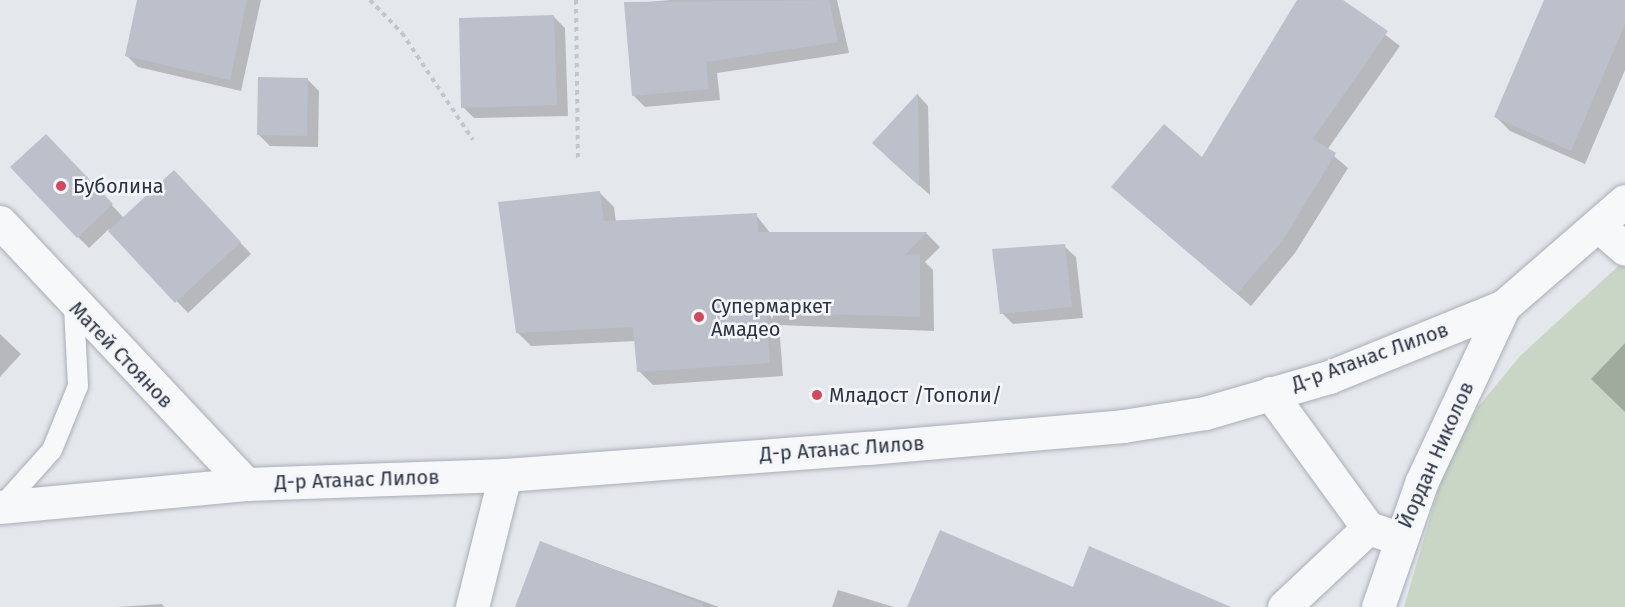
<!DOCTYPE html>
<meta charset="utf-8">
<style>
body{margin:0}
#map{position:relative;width:1625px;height:607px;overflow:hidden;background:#e4e7ec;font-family:"Fira Sans",sans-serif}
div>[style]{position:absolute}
.green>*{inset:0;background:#c9d6c5}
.shadow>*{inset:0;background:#0003}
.building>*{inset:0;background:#bbc0ca}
.path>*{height:4px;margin-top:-2px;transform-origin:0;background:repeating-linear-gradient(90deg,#c2c5cb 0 4.5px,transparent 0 9px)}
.roads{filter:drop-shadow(0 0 2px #a9aeb7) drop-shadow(0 0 2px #a9aeb7)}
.service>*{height:20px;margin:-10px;padding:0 10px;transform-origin:10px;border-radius:10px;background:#f7f8fa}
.minor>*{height:33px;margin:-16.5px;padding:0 16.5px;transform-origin:16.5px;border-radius:16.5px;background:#f7f8fa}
.dots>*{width:16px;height:16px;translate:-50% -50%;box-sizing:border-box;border:3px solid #f4f6f9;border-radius:50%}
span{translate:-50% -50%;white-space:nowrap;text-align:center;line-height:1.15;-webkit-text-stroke:5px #f4f6f9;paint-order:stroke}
.poi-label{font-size:20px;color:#2b3445}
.left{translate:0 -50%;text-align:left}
.street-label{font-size:20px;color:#2b3445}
</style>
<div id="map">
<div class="green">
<i style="clip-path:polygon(1625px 260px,1625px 607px,1404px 607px,1444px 470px,1478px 407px,1520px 356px)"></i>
</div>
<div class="shadow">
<i style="clip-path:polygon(139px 0,261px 0,241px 91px,138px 67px,126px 55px)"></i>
<i style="clip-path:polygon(670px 0,837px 0,849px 53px,717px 73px,720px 100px,645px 107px,634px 96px,625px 4px)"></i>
<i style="clip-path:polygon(1299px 0,1340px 0,1400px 46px,1327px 150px,1348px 168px,1295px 253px,1251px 306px,1113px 187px,1203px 159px)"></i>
<i style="clip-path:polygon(1545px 0,1625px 0,1625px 70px,1585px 164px,1510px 131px,1496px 117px)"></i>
<i style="clip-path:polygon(554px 17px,565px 28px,568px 116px,474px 118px,463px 107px)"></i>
<i style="clip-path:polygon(308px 80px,319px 91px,318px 147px,270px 146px,258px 134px)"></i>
<i style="clip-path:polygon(918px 95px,928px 106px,930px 195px,885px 155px)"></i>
<i style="clip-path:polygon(57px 147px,124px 218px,185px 183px,251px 254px,188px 313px,109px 229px,89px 248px,78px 237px)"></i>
<i style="clip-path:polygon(600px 193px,614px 207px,616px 222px,756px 215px,771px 234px,926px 233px,940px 247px,925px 262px,933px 270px,934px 331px,779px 325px,783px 376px,653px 385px,639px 371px,636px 341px,531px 346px,517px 332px)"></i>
<i style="clip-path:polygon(1064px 246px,1076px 257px,1083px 318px,1013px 324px,1002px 313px)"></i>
<i style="clip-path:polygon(0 334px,21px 354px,0 377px)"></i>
<i style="clip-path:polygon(1625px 343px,1625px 412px,1591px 379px)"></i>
<i style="clip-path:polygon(541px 543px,719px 607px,517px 607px)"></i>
<i style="clip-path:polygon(838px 590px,894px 607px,832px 607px)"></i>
<i style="clip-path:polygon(162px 604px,164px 607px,117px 607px)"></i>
</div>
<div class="building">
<i style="clip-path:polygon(137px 0,247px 0,230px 80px,125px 56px)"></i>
<i style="clip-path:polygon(829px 0,838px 42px,706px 62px,709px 89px,632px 96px,624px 2px)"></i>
<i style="clip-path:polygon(1297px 0,1343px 0,1388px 31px,1313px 139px,1336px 153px,1283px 240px,1237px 294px,1111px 187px,1164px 124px,1202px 157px)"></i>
<i style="clip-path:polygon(1544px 0,1625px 0,1625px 24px,1571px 151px,1494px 117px)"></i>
<i style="clip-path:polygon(554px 15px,557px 105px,461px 108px,459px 18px)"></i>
<i style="clip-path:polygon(258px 77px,308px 78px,307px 136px,257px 135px)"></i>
<i style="clip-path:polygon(918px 93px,919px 186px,872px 143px)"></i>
<i style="clip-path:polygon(46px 134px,113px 204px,77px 238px,10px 167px)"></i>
<i style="clip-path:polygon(174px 170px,241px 242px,175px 303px,108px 231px)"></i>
<i style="clip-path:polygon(600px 191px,604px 221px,757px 213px,758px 232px,927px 232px,905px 255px,920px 254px,920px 317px,766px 312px,770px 363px,637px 372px,633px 327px,516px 333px,498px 202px)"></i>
<i style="clip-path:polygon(1065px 244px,1072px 307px,1000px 314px,992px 249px)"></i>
<i style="clip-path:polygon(940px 530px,1073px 587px,1089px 546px,1231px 607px,907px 607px)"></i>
<i style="clip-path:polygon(540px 541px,703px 604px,703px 607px,515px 607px)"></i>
</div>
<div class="path">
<i style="left:370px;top:0;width:46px;rotate:45.9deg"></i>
<i style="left:402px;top:33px;width:128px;rotate:56.4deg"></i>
<i style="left:576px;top:0;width:160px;rotate:89.3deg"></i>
</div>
<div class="roads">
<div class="service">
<i style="left:1px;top:507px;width:76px;rotate:-48.2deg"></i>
<i style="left:52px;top:450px;width:69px;rotate:-67.9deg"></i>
<i style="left:78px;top:386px;width:80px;rotate:-92.9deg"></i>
</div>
<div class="minor">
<i style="left:0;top:222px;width:359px;rotate:46.8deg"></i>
<i style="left:1600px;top:227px;width:33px;rotate:41deg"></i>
<i style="left:1270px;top:393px;width:167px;rotate:54deg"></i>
<i style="left:1368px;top:528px;width:33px;rotate:18deg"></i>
<i style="left:0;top:507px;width:247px;rotate:-5.3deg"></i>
<i style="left:246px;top:484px;width:259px;rotate:-2deg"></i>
<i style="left:505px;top:475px;width:364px;rotate:-4.3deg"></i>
<i style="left:868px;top:448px;width:256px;rotate:-4.9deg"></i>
<i style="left:1123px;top:426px;width:83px;rotate:-9deg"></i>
<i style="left:1205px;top:413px;width:129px;rotate:-16.2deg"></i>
<i style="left:1329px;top:377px;width:189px;rotate:-22.1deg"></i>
<i style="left:1504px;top:306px;width:160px;rotate:-41deg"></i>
<i style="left:472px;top:607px;width:136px;rotate:-76deg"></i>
<i style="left:1284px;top:607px;width:115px;rotate:-43.2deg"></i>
<i style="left:1378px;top:607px;width:133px;rotate:-70.8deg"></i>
<i style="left:1422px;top:481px;width:193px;rotate:-64.9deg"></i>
</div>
</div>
<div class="dots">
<i style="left:61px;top:186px;background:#d1495b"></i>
<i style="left:699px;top:317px;background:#d1495b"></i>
<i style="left:817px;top:395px;background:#d1495b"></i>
</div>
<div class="poi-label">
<span class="left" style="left:73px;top:186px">Буболина</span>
<span class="left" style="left:711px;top:318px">Супермаркет<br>Амадео</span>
<span class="left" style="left:829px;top:395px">Младост /Тополи/</span>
</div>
<div class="street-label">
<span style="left:121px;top:355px;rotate:46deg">Матей Стоянов</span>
<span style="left:1370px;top:357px;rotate:-20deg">Д-р Атанас Лилов</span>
<span style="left:842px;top:449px;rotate:-4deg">Д-р Атанас Лилов</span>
<span style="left:1436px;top:455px;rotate:-66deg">Йордан Николов</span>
<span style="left:357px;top:480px;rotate:-2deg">Д-р Атанас Лилов</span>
</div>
</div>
